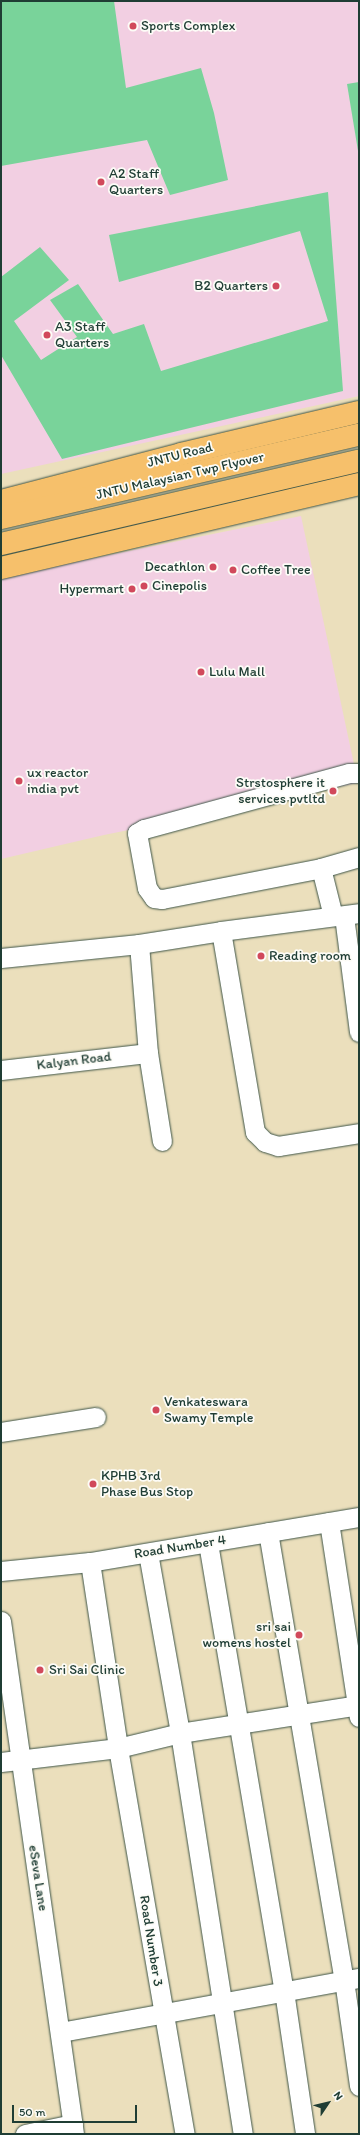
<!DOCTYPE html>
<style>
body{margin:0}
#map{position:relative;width:360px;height:2135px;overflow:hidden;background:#ebdfbc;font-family:Itim,sans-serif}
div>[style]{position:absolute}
.built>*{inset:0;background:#f2cfe2}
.green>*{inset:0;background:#79d39a}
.roads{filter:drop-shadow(0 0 1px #3e5548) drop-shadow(0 0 1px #3e5548)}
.street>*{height:19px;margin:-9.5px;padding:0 9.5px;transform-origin:9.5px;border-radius:9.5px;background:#fff}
.primary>*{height:22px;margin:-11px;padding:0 11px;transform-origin:11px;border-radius:11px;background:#f6c06b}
.dots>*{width:11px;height:11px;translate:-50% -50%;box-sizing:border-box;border:2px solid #fdfcf7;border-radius:50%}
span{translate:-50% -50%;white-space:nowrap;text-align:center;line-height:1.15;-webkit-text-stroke:3.5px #fdfcf7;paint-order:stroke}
.poi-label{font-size:14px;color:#1f3d34}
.left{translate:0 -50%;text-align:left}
.right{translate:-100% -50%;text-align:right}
.street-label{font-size:14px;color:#1f3d34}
.frame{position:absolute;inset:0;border:2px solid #1f3d34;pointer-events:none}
.north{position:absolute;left:308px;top:2083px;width:40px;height:40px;-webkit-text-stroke:3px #fdfcf7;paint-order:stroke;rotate:55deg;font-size:11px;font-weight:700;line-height:16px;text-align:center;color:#1f3d34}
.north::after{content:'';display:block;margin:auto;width:14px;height:18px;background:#1f3d34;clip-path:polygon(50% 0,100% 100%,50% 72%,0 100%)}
.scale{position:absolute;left:12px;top:2105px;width:125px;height:18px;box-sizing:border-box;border:2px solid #1f3d34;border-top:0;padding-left:5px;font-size:12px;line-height:14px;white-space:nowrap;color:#1f3d34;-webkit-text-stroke:3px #fdfcf7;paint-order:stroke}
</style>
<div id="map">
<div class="built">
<i style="clip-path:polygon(1px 1px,359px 1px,359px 396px,1px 474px)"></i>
<i style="clip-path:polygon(301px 516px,358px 783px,104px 835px,1px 859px,1px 577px)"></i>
</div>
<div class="green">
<i style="clip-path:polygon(1px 1px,114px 1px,126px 88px,201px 68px,214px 113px,228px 180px,170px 195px,147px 140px,1px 166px)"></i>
<i style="clip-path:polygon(359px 82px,359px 157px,347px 84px)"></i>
<i style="clip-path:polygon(328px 192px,343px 391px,62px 459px,1px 355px,1px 277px,40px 247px,69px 280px,14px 321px,41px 360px,77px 337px,50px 300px,78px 284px,113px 334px,144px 324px,161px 371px,328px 321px,300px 231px,119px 282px,109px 235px)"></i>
</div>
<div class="roads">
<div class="street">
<i style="left:359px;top:773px;width:10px;rotate:180deg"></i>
<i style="left:349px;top:773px;width:213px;rotate:164.7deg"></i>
<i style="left:144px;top:829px;width:8px;rotate:150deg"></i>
<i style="left:137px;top:833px;width:56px;rotate:79.7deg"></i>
<i style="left:147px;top:888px;width:12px;rotate:55deg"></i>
<i style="left:154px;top:898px;width:8px;rotate:7deg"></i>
<i style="left:162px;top:899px;width:162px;rotate:-11deg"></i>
<i style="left:321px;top:868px;width:40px;rotate:-16deg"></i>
<i style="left:321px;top:868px;width:49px;rotate:76deg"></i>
<i style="left:344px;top:916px;width:117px;rotate:82.6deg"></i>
<i style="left:221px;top:931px;width:204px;rotate:80.4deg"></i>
<i style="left:255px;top:1132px;width:14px;rotate:45deg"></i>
<i style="left:265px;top:1142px;width:14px;rotate:17deg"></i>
<i style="left:278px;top:1146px;width:82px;rotate:-9.1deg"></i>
<i style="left:139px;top:944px;width:109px;rotate:85.3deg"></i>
<i style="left:148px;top:1053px;width:89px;rotate:81deg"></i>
<i style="left:1px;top:958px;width:139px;rotate:-5.8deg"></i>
<i style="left:139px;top:944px;width:83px;rotate:-9deg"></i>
<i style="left:221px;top:931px;width:139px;rotate:-7.4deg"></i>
<i style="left:1px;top:1070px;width:148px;rotate:-6.6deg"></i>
<i style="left:1px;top:1432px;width:96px;rotate:-9deg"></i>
<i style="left:329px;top:1522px;width:197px;rotate:81.3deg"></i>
<i style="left:268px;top:1532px;width:454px;rotate:80.4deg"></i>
<i style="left:344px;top:1980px;width:107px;rotate:81.9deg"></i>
<i style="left:208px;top:1543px;width:454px;rotate:80.4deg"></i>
<i style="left:284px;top:1991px;width:145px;rotate:81.6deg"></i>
<i style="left:148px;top:1553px;width:183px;rotate:79.9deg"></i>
<i style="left:180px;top:1733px;width:406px;rotate:81.1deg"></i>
<i style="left:90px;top:1562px;width:188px;rotate:81.4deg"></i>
<i style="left:118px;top:1748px;width:392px;rotate:80.2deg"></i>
<i style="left:1px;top:1571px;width:89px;rotate:-5.8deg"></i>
<i style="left:90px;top:1562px;width:273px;rotate:-9.5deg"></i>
<i style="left:1px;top:1621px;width:518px;rotate:81.9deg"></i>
<i style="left:1px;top:1762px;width:118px;rotate:-6.8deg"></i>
<i style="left:118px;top:1748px;width:64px;rotate:-13.6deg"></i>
<i style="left:180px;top:1733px;width:181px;rotate:-8.9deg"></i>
<i style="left:61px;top:2032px;width:303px;rotate:-10.3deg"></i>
<i style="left:25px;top:2134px;width:49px;rotate:-11.8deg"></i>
</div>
<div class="primary">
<i style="left:1px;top:501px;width:186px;rotate:-14.6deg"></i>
<i style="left:181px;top:454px;width:183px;rotate:-13.3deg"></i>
<i style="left:1px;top:518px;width:367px;rotate:-13.1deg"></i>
<i style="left:1px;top:544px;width:367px;rotate:-13.1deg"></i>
<i style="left:1px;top:568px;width:368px;rotate:-13.2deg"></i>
</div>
</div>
<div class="dots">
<i style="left:133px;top:26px;background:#d1495b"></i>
<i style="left:101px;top:182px;background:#d1495b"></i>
<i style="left:276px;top:286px;background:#d1495b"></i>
<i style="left:47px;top:335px;background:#d1495b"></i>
<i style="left:213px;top:567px;background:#d1495b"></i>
<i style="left:233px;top:570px;background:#d1495b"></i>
<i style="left:144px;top:586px;background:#d1495b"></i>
<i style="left:132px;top:589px;background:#d1495b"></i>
<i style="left:201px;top:672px;background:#d1495b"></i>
<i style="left:19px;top:781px;background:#d1495b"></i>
<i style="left:333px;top:791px;background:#d1495b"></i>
<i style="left:261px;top:956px;background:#d1495b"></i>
<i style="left:156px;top:1410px;background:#d1495b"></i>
<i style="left:93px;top:1484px;background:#d1495b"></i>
<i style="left:299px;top:1635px;background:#d1495b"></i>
<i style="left:40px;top:1670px;background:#d1495b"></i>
</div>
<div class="poi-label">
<span class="left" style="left:141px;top:26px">Sports Complex</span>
<span class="left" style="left:109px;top:182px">A2 Staff<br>Quarters</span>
<span class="right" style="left:268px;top:286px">B2 Quarters</span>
<span class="left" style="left:55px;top:335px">A3 Staff<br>Quarters</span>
<span class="right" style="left:205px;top:567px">Decathlon</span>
<span class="left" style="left:241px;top:570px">Coffee Tree</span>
<span class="left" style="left:152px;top:586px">Cinepolis</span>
<span class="right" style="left:124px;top:589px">Hypermart</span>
<span class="left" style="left:209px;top:672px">Lulu Mall</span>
<span class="left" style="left:27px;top:781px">ux reactor<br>india pvt</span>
<span class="right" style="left:325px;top:791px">Strstosphere it<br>services pvtltd</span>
<span class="left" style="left:269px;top:956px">Reading room</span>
<span class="left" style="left:164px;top:1410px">Venkateswara<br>Swamy Temple</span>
<span class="left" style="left:101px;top:1484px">KPHB 3rd<br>Phase Bus Stop</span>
<span class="right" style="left:291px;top:1635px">sri sai<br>womens hostel</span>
<span class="left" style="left:49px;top:1670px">Sri Sai Clinic</span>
</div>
<div class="street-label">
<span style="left:180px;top:455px;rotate:-14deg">JNTU Road</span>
<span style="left:180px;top:476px;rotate:-13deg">JNTU Malaysian Twp Flyover</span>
<span style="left:74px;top:1061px;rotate:-7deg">Kalyan Road</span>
<span style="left:180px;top:1547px;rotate:-9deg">Road Number 4</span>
<span style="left:38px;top:1878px;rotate:81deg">eSeva Lane</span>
<span style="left:151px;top:1941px;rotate:81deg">Road Number 3</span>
</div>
<div class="frame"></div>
<div class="north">N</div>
<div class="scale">50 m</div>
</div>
